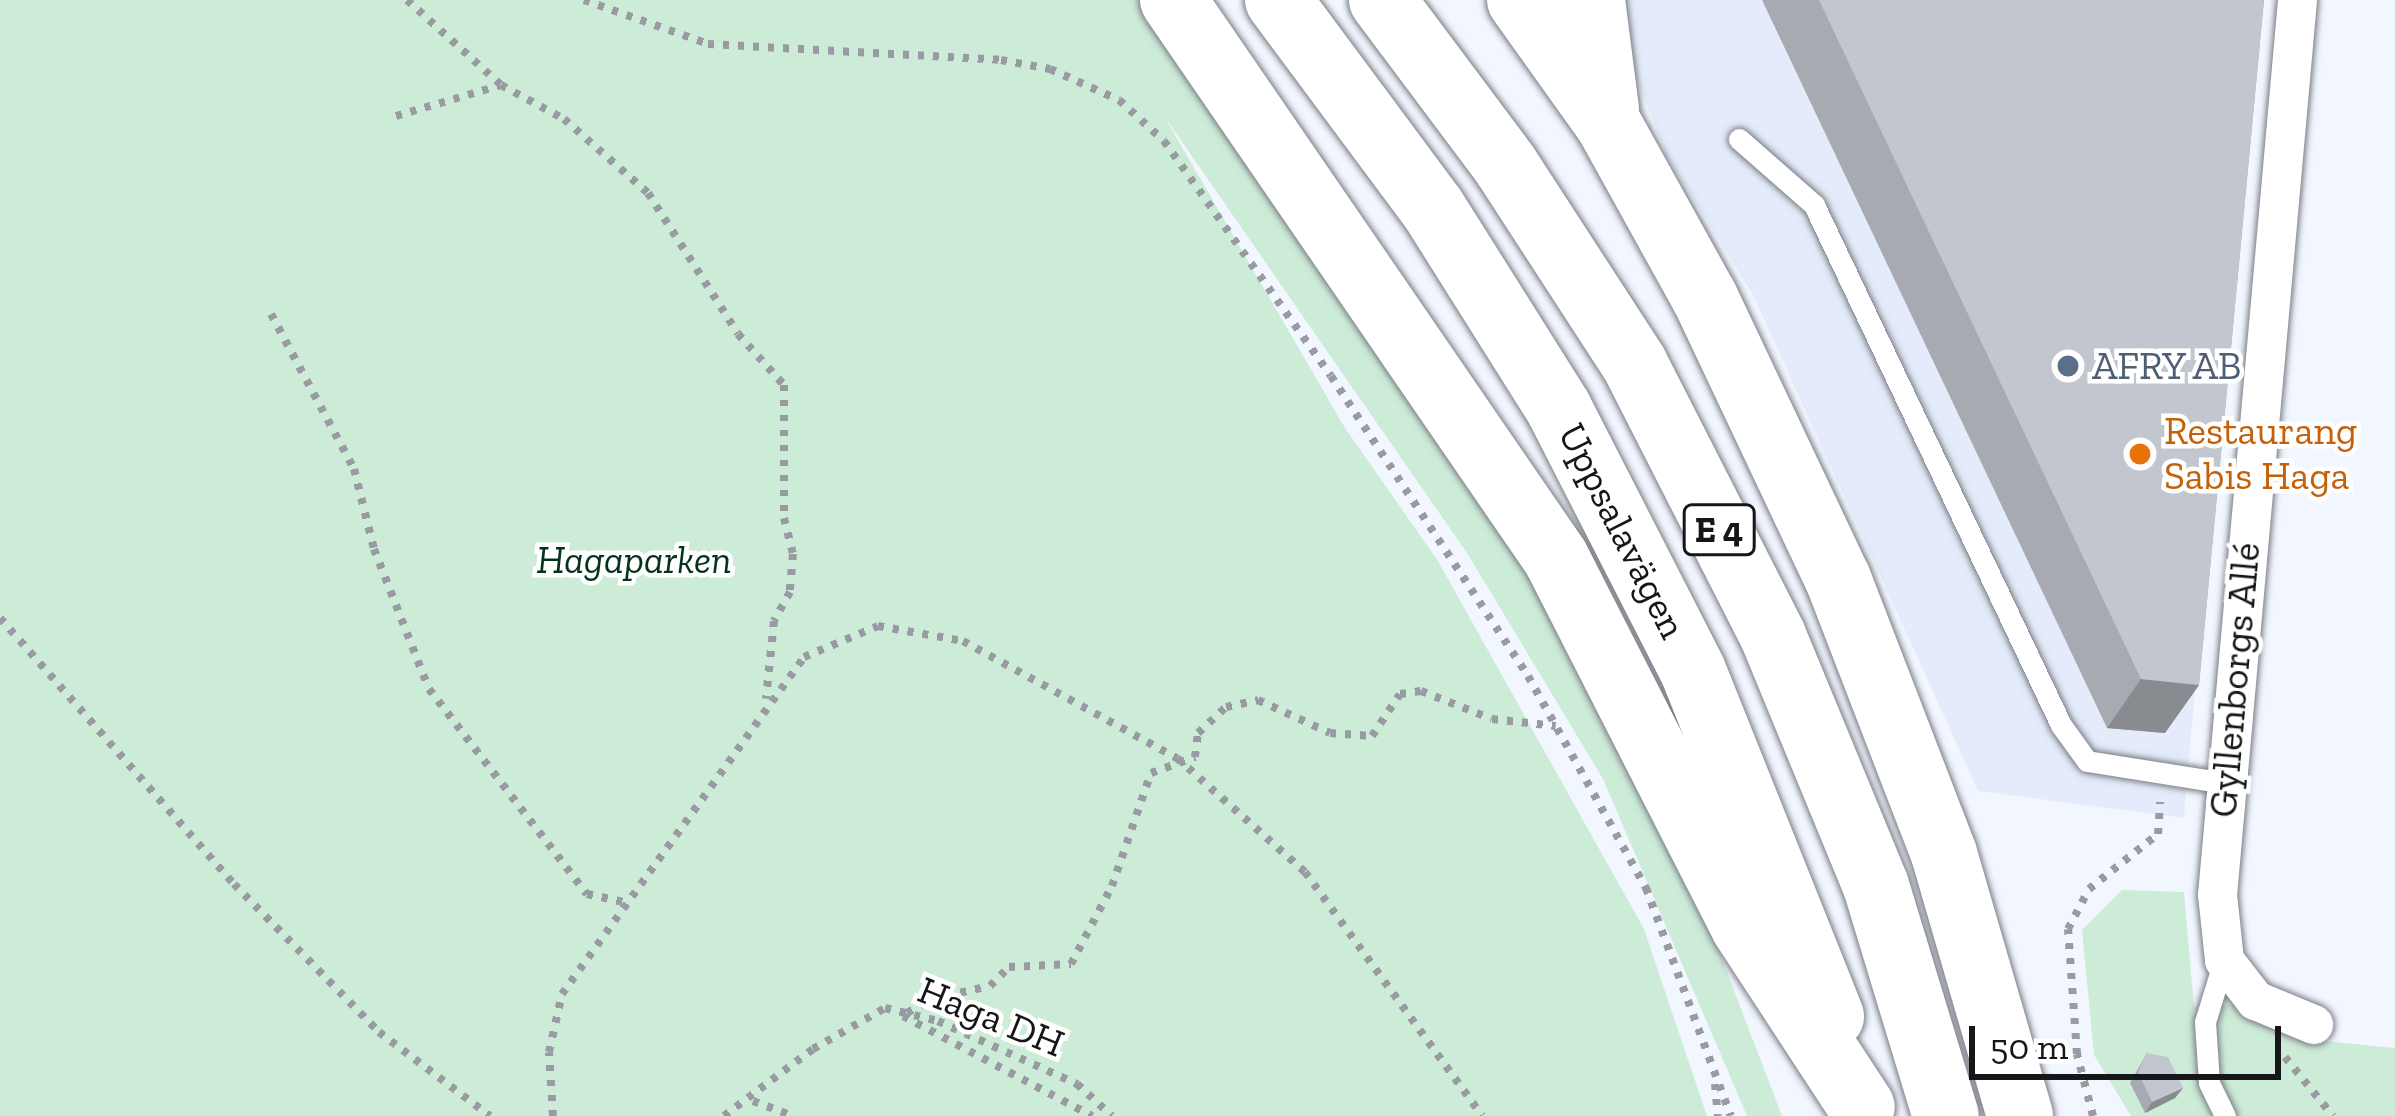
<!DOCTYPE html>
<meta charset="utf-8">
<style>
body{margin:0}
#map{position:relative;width:2395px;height:1116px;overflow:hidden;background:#f2f7ff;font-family:"Zilla Slab",serif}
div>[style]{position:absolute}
.built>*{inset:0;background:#e4ecfb}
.green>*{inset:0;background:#cdecd7}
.path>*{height:8px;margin-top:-4px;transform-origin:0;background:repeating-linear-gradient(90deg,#989ca2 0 6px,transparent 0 15px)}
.roads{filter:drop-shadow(0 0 3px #7b7e86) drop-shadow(0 0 3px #7b7e86)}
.service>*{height:21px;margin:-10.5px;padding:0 10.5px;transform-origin:10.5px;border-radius:10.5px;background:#fff}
.minor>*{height:39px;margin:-19.5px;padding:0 19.5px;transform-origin:19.5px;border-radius:19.5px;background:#fff}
.motorway>*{height:66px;margin:-33px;padding:0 33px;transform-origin:33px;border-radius:33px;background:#fff}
.wall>*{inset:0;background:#a7aab1}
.shaded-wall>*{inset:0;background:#888b90}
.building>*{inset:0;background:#c2c6ce}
.dots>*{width:33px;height:33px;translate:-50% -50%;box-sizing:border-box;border:6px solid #fff;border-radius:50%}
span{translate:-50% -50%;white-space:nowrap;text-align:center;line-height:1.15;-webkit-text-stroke:9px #fff;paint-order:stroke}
.shield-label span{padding:3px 9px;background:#fff;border:3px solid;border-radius:9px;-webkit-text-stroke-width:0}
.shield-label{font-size:36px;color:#141618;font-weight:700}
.service-label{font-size:39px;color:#4e5e75}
.left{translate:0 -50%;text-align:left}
.food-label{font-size:39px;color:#c56008}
.street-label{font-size:39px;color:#141618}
.park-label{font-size:39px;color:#04321b;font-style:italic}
.scale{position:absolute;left:1969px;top:1026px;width:312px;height:54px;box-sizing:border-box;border:6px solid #141618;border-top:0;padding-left:15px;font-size:36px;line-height:42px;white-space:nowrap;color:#141618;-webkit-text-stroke:9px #fff;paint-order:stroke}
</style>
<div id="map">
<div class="built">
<i style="clip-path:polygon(1616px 0,2254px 0,2184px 818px,1978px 791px,1752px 293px,1667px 156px,1625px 49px)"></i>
</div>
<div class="green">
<i style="clip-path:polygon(0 0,1138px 0,1339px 272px,1524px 555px,1719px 951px,1782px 1116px,1747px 1116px,1603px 779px,1467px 553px,1164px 116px,1345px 428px,1438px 561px,1644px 929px,1707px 1116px,0 1116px)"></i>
<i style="clip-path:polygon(2122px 890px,2184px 892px,2194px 1007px,2234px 1004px,2313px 1040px,2395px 1048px,2395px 1116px,2131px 1116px,2094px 1055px,2082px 930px)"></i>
</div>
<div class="path">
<i style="left:407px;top:0;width:127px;rotate:42.1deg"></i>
<i style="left:501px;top:85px;width:72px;rotate:28.4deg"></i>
<i style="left:564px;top:119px;width:112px;rotate:41.4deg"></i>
<i style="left:648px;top:193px;width:167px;rotate:57.4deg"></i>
<i style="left:738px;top:334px;width:69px;rotate:48deg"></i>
<i style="left:784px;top:385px;width:133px;rotate:90deg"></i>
<i style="left:784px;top:518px;width:37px;rotate:76deg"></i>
<i style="left:793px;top:554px;width:38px;rotate:95deg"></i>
<i style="left:790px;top:592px;width:33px;rotate:119deg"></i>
<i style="left:774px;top:621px;width:78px;rotate:95.9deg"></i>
<i style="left:584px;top:0;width:132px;rotate:19.5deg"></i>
<i style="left:708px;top:44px;width:293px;rotate:3.1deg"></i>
<i style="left:1001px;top:60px;width:50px;rotate:10.4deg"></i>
<i style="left:1050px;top:69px;width:76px;rotate:24.2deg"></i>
<i style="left:1119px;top:100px;width:61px;rotate:42.3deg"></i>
<i style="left:1164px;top:141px;width:288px;rotate:54.6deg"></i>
<i style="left:1331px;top:376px;width:359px;rotate:56.7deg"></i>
<i style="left:1528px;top:676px;width:243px;rotate:60.9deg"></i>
<i style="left:1646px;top:888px;width:243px;rotate:69.6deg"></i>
<i style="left:396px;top:116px;width:109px;rotate:-16.4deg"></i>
<i style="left:271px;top:314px;width:176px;rotate:61.8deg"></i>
<i style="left:354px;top:469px;width:82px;rotate:76deg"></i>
<i style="left:374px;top:549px;width:150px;rotate:68.6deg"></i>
<i style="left:429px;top:689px;width:259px;rotate:52.4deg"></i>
<i style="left:587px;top:894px;width:42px;rotate:12.4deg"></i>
<i style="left:0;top:618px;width:354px;rotate:48.7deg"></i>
<i style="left:234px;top:884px;width:207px;rotate:45.6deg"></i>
<i style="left:379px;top:1032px;width:139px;rotate:37.1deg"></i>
<i style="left:907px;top:1013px;width:28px;rotate:-30deg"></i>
<i style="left:931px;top:999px;width:60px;rotate:-12.4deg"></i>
<i style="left:990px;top:986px;width:27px;rotate:-45deg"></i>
<i style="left:1009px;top:967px;width:62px;rotate:-2.8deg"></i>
<i style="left:1071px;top:964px;width:88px;rotate:-62.3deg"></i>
<i style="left:1112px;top:886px;width:120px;rotate:-71deg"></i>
<i style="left:1151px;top:773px;width:47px;rotate:-20deg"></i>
<i style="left:1195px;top:757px;width:24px;rotate:-83deg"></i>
<i style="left:1198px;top:733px;width:38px;rotate:-43deg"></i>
<i style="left:1226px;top:707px;width:33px;rotate:-12deg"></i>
<i style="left:1258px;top:700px;width:79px;rotate:24.6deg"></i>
<i style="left:1330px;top:733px;width:42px;rotate:4.1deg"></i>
<i style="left:1372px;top:736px;width:50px;rotate:-56.3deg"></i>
<i style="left:1400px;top:694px;width:21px;rotate:-8deg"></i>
<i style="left:1421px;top:691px;width:76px;rotate:21.5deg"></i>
<i style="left:1492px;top:719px;width:64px;rotate:6.2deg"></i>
<i style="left:903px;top:1016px;width:214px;rotate:27.9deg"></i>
<i style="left:2285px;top:1057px;width:76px;rotate:50.9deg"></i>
<i style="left:1715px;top:1084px;width:32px;rotate:85deg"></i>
<i style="left:753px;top:1101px;width:43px;rotate:20.6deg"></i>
<i style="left:553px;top:1116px;width:64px;rotate:-93.6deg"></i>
<i style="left:549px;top:1052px;width:59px;rotate:-77.4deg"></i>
<i style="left:562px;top:994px;width:415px;rotate:-54.3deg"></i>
<i style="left:804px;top:657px;width:80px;rotate:-22.7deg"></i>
<i style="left:878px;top:626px;width:86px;rotate:10deg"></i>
<i style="left:963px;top:641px;width:244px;rotate:28.7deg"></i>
<i style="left:1177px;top:758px;width:171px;rotate:41.7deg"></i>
<i style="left:1305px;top:872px;width:301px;rotate:54deg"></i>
<i style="left:724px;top:1116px;width:111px;rotate:-37deg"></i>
<i style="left:813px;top:1049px;width:83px;rotate:-29.7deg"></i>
<i style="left:885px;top:1008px;width:55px;rotate:13.8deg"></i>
<i style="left:938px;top:1021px;width:153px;rotate:24.4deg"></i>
<i style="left:1077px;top:1084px;width:47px;rotate:42.4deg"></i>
<i style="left:2093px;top:1116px;width:64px;rotate:-104.5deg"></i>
<i style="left:2077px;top:1054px;width:125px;rotate:-94.1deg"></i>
<i style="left:2068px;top:929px;width:45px;rotate:-62.3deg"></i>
<i style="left:2089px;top:889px;width:88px;rotate:-38.6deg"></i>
<i style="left:2158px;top:834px;width:32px;rotate:-86deg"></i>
</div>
<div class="roads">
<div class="service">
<i style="left:1739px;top:139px;width:100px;rotate:41.3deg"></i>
<i style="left:1814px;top:205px;width:576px;rotate:64.59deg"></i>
<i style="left:2061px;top:725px;width:44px;rotate:54.2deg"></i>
<i style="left:2087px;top:761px;width:141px;rotate:9deg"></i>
<i style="left:2224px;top:960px;width:65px;rotate:107deg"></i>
<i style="left:2205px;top:1022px;width:61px;rotate:86.2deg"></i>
<i style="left:2209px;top:1083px;width:37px;rotate:64deg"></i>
</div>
<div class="minor">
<i style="left:2297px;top:0;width:898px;rotate:95.11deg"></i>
<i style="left:2217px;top:894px;width:66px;rotate:83.9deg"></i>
<i style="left:2224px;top:960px;width:51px;rotate:52.2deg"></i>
<i style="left:2255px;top:1000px;width:63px;rotate:22.5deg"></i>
</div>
<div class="motorway">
<i style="left:1173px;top:0;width:677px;rotate:55.54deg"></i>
<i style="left:1556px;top:558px;width:414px;rotate:63deg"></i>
<i style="left:1744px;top:927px;width:215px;rotate:56.8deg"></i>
<i style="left:1278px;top:0;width:258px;rotate:53.4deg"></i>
<i style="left:1432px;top:207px;width:239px;rotate:57.8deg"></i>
<i style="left:1559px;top:409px;width:294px;rotate:62.9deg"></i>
<i style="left:1693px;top:671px;width:372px;rotate:68.2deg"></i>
<i style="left:1382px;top:0;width:207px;rotate:53.2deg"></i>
<i style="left:1506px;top:166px;width:237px;rotate:57deg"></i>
<i style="left:1635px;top:365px;width:304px;rotate:63deg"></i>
<i style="left:1773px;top:636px;width:270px;rotate:67.6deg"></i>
<i style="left:1876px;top:886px;width:240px;rotate:73.1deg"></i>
<i style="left:1520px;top:0;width:153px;rotate:54.5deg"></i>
<i style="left:1609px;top:125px;width:198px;rotate:61deg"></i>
<i style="left:1705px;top:298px;width:311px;rotate:64.7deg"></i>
<i style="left:1838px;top:579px;width:295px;rotate:68.9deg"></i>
<i style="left:1944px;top:854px;width:273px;rotate:73.8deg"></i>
<i style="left:1592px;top:0;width:111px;rotate:82.7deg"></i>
</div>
</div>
<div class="wall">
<i style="clip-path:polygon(1762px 0,2264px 0,2199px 685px,2165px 733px,2107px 728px)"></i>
<i style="clip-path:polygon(2147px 1053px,2183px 1088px,2175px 1098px,2145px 1113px,2130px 1083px)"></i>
</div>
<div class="shaded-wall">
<i style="clip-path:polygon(2141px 679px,2199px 685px,2165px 733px,2107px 728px)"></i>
<i style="clip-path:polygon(2183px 1088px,2175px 1098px,2145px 1113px,2152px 1102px)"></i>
</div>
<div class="building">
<i style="clip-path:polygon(1819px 0,2264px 0,2199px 685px,2141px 679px)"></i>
<i style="clip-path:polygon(2147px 1053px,2168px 1057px,2183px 1088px,2152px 1102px,2138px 1072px)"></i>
</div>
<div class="dots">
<i style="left:2068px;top:366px;background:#5c6f8a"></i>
<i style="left:2140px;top:454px;background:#e8710a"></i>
</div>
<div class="shield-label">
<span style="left:1719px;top:530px">E 4</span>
</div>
<div class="service-label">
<span class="left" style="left:2092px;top:366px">AFRY AB</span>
</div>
<div class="food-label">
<span class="left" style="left:2164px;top:454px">Restaurang<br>Sabis Haga</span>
</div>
<div class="street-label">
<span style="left:1622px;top:531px;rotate:63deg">Uppsalavägen</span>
<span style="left:2235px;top:680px;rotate:-85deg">Gyllenborgs Allé</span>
<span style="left:991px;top:1017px;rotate:22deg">Haga DH</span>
</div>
<div class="park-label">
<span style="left:634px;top:560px">Hagaparken</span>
</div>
<div class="scale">50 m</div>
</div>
